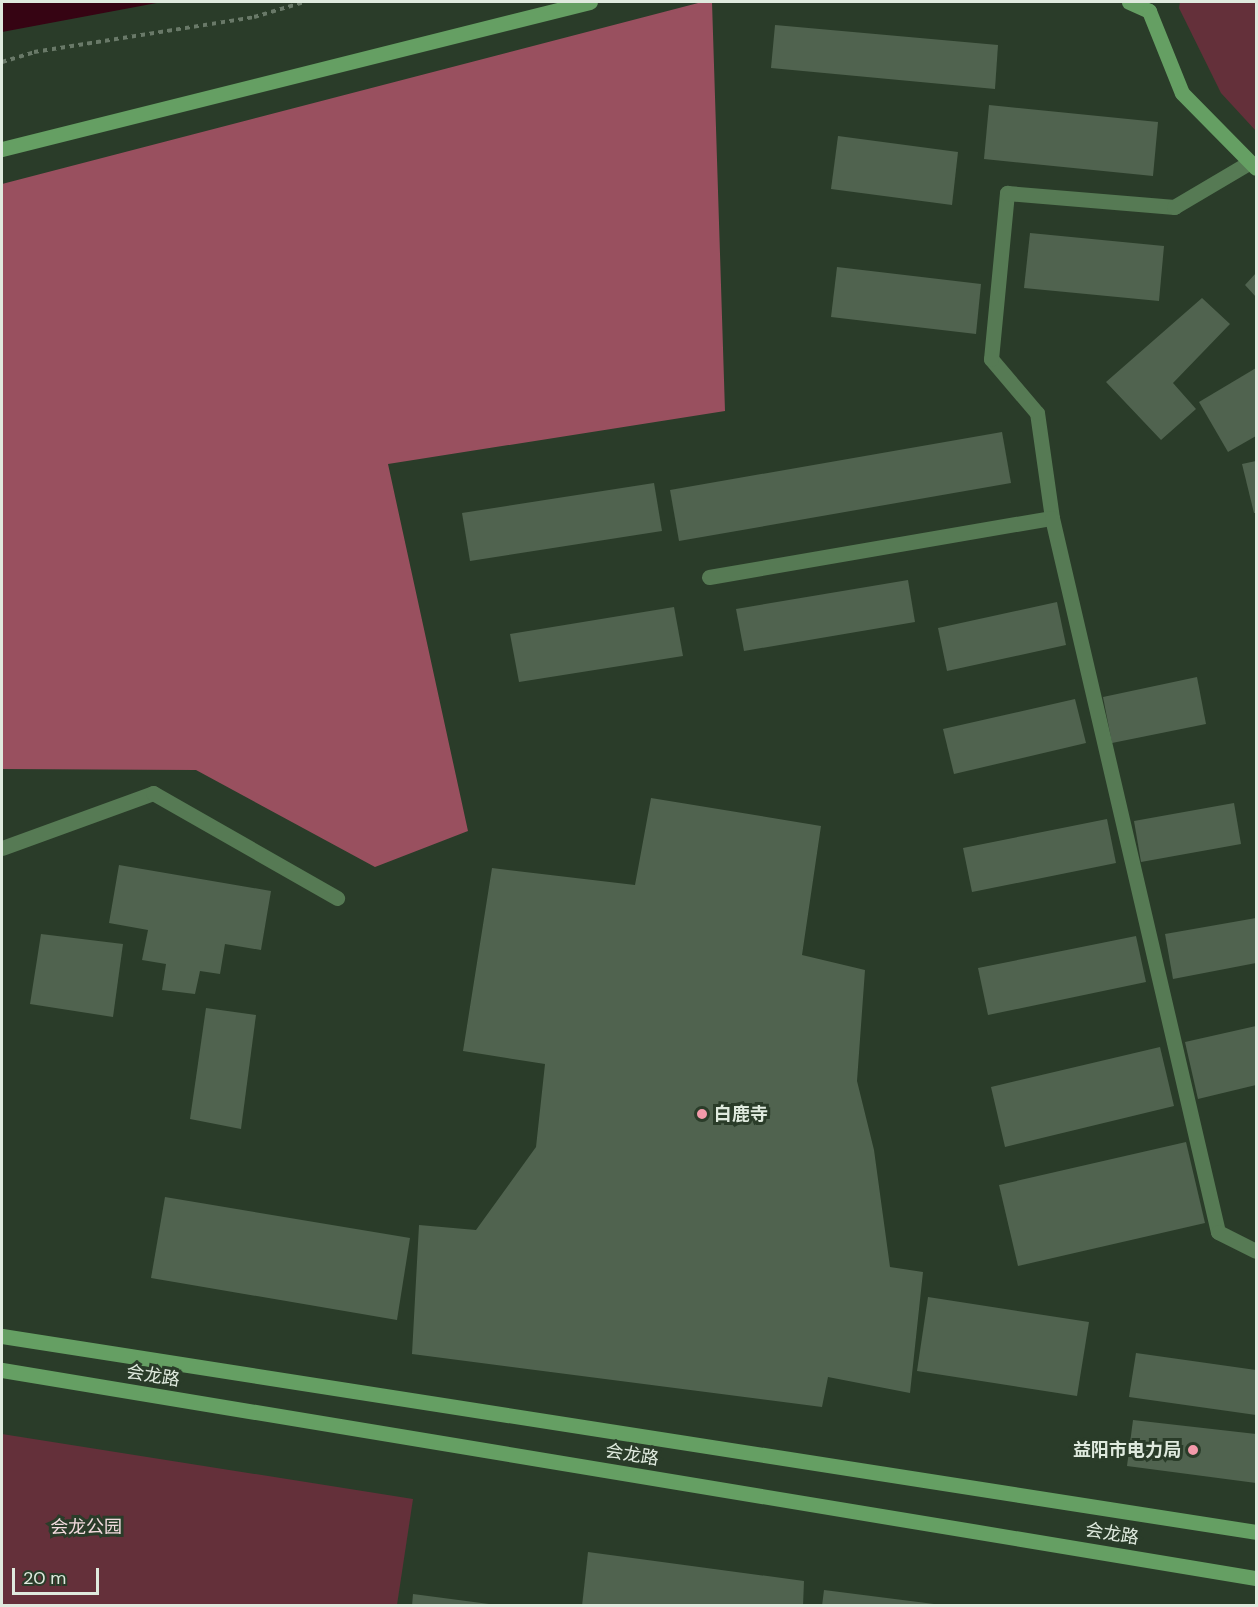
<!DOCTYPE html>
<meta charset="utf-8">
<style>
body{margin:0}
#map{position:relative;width:1258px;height:1607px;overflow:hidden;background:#2a3c29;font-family:"DM Sans","Noto Sans SC",sans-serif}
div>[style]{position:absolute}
.green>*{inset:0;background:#64303a}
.forest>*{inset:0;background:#99505f}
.water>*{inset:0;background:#360413}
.building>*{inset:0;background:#50634f}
.path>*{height:4px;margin-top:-2px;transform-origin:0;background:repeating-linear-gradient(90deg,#697968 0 4.5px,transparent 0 9px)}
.lane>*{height:15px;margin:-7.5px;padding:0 7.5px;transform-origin:7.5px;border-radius:7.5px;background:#567a54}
.street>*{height:15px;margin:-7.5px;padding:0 7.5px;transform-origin:7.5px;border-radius:7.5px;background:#567a54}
.secondary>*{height:15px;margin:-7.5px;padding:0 7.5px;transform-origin:7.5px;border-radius:7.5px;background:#659f63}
.dots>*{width:16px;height:16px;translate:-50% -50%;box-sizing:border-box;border:3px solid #2a3c29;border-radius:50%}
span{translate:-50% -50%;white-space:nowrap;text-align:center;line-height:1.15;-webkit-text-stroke:6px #2a3c29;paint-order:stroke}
.poi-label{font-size:18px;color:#dfeade;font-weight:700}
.left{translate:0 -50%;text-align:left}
.right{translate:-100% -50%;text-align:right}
.street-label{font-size:18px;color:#dfeade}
.park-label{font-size:18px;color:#f1dadd}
.frame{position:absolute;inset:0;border:3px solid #dfeade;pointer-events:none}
.scale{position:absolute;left:12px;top:1568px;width:87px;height:27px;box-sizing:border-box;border:3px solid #dfeade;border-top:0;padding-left:8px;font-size:18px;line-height:21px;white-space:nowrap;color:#dfeade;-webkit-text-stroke:4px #2a3c29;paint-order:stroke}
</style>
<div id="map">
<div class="green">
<i style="clip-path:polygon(1180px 2px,1256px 2px,1256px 131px,1221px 93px,1179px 8px)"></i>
<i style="clip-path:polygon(2px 1434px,413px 1499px,397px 1605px,2px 1605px)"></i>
</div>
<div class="forest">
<i style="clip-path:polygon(702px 2px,712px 2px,725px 411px,388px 464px,468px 831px,375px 867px,196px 770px,2px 769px,2px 184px)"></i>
</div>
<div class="water">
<i style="clip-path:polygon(2px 2px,162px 2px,2px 32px)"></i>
</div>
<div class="building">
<i style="clip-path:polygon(775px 25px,998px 45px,995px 89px,771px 68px)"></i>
<i style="clip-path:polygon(989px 105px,1158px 122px,1153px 176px,984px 159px)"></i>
<i style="clip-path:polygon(838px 136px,958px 152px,952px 205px,831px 189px)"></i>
<i style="clip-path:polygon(1030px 233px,1164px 246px,1159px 301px,1024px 288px)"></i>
<i style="clip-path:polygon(837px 267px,981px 284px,976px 334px,831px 317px)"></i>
<i style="clip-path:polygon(1256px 273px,1256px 297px,1245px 285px)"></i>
<i style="clip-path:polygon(1202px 298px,1230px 324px,1173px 383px,1196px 409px,1161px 440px,1106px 382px)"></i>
<i style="clip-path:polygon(1256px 368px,1256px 436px,1228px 452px,1199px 402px)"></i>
<i style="clip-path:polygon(1002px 432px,1011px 483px,679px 541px,670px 490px)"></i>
<i style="clip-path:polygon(1256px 461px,1256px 513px,1254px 513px,1242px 464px)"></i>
<i style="clip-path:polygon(654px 483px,662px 531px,470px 561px,462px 513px)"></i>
<i style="clip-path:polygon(908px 580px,915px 622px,744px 651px,736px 609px)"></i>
<i style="clip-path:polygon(1057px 602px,1066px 645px,947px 671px,938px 628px)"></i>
<i style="clip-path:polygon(674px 607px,683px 656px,519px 682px,510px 634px)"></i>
<i style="clip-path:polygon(1197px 677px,1206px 724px,1112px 743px,1103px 697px)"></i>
<i style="clip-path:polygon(1075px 699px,1086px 743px,954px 774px,943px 729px)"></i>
<i style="clip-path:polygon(651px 798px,821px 826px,802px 955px,865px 970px,857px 1081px,874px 1150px,890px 1267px,923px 1272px,910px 1393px,828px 1377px,822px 1407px,412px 1354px,419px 1225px,476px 1230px,536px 1147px,545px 1064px,463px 1051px,492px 868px,635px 885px)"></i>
<i style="clip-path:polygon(1234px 803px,1241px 844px,1141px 862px,1134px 821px)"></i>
<i style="clip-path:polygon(1107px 819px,1116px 863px,972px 892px,963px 848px)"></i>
<i style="clip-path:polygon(119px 865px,271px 891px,261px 950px,225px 944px,220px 974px,200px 971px,195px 994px,162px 990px,166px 964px,142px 960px,148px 930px,109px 923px)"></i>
<i style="clip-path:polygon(1256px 918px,1256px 963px,1173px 979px,1165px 934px)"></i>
<i style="clip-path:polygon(41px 934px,123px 944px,113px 1017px,30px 1004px)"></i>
<i style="clip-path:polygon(1136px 936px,1146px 982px,988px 1015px,978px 968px)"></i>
<i style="clip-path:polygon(206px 1008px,256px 1015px,241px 1129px,190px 1119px)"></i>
<i style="clip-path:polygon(1256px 1026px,1256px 1085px,1198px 1099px,1185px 1042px)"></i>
<i style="clip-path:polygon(1160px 1047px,1174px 1106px,1005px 1147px,991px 1087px)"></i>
<i style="clip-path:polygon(1186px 1142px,1205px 1223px,1018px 1266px,999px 1185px)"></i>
<i style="clip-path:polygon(165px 1197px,410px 1238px,397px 1320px,151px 1278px)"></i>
<i style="clip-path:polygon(928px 1297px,1089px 1322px,1077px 1396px,917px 1371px)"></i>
<i style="clip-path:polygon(1136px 1353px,1256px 1370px,1256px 1415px,1129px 1397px)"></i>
<i style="clip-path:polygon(1133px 1420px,1256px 1434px,1256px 1483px,1127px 1466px)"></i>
<i style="clip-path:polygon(588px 1552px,804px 1581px,803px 1606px,582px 1606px)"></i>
<i style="clip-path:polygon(824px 1590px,934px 1604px,934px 1606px,822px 1606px)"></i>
<i style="clip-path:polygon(413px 1594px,489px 1604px,489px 1606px,412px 1606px)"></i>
</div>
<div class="path">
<i style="left:2px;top:62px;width:34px;rotate:-17deg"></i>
<i style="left:34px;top:52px;width:223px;rotate:-9deg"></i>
<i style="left:254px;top:17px;width:52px;rotate:-16.7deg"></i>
</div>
<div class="lane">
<i style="left:2px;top:848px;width:161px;rotate:-20deg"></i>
<i style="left:153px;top:793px;width:212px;rotate:29.7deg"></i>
</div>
<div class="street">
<i style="left:1052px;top:518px;width:106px;rotate:-98.1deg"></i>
<i style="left:1037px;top:413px;width:71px;rotate:-130.4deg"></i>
<i style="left:991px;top:359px;width:167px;rotate:-84.5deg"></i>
<i style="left:1007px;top:193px;width:168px;rotate:4.8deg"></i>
<i style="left:1174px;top:207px;width:88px;rotate:-30.6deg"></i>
<i style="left:709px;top:577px;width:348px;rotate:-9.8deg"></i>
<i style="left:1052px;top:518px;width:733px;rotate:76.91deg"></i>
<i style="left:1218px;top:1232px;width:42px;rotate:26.6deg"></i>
</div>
<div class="secondary">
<i style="left:1129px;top:2px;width:22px;rotate:24deg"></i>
<i style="left:1149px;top:11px;width:88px;rotate:68.1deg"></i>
<i style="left:1182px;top:93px;width:105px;rotate:45.4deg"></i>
<i style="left:2px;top:149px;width:606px;rotate:-14.04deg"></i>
<i style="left:2px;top:1336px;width:1269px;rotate:8.88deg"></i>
<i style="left:2px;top:1370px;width:1271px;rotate:9.42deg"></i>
</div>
<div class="dots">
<i style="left:702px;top:1114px;background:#f39aaa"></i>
<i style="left:1193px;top:1450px;background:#f39aaa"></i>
</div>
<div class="poi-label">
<span class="left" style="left:714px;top:1114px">白鹿寺</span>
<span class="right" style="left:1181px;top:1450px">益阳市电力局</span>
</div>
<div class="street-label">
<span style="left:153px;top:1376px;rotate:9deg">会龙路</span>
<span style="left:632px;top:1455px;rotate:9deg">会龙路</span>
<span style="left:1112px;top:1534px;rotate:9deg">会龙路</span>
</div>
<div class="park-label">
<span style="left:86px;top:1527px">会龙公园</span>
</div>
<div class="frame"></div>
<div class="scale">20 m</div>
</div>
